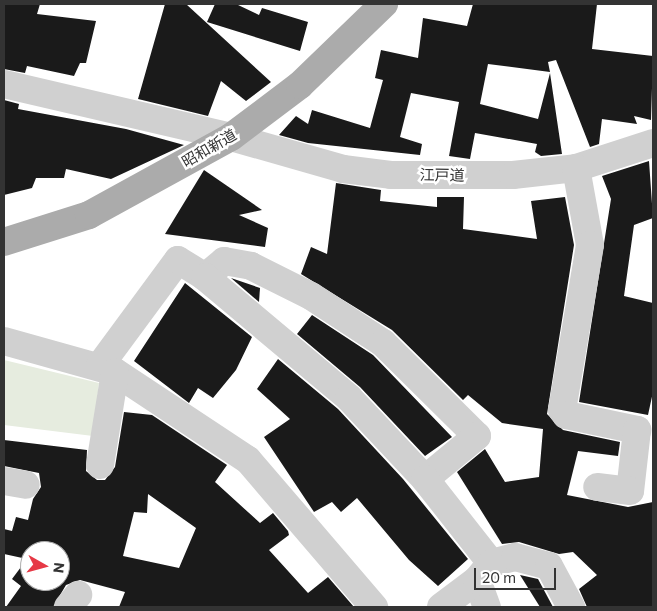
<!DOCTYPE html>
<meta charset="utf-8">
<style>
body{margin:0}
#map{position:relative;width:657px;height:611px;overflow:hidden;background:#fff;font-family:Commissioner,"Noto Sans JP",sans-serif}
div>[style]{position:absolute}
.green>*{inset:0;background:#e6ecdf}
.building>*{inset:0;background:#1a1a1a}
.minor>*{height:28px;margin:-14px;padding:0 14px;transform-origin:14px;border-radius:14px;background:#d0d0d0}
.major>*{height:28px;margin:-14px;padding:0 14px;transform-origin:14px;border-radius:14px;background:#ababab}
span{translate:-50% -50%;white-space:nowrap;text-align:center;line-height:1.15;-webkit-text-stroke:5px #fff;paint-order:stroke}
.street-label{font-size:15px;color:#333}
.frame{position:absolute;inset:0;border:5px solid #333;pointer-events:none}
.north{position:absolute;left:20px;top:541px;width:50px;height:50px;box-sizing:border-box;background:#fff;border:1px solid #adadad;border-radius:50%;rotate:97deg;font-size:14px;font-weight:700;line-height:20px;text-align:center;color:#333}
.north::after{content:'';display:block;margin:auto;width:18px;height:22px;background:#e63946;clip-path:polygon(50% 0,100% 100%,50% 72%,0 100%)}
.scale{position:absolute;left:474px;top:568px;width:82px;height:22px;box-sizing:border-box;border:2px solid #333;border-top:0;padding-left:6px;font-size:15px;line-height:18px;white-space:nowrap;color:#333;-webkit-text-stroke:4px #fff;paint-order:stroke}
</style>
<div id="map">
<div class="green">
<i style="clip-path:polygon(4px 360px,99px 383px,93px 436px,4px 425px)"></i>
</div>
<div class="building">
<i style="clip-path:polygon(4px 4px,40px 4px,37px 14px,96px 21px,86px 63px,80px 63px,74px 76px,27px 66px,25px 73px,4px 69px)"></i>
<i style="clip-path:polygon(165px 4px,186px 4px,271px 82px,246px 101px,221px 81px,208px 116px,138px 99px)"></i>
<i style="clip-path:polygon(215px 4px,236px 4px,259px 15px,262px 8px,308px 22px,300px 51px,207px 22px)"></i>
<i style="clip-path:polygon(473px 4px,597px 4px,592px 49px,653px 56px,651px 120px,634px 116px,637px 124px,602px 119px,599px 144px,590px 147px,556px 60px,548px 62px,550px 72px,488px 64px,480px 104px,538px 119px,550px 73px,562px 154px,541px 156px,535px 152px,537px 144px,475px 133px,470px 159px,449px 156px,459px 102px,411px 93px,400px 137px,422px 144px,420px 155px,308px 143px,279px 135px,296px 116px,308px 124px,312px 110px,370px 128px,383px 80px,375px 78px,381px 50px,418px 58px,423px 18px,467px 26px)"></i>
<i style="clip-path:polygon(4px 100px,19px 104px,18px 109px,126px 129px,184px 145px,111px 179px,66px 169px,64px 178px,36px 178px,32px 188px,4px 195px)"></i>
<i style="clip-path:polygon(649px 161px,653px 218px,634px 225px,624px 296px,653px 303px,653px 392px,648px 415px,579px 402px,611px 199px,602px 176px)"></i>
<i style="clip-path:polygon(204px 170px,262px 210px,239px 215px,268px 228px,265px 247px,165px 234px)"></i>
<i style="clip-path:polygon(336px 183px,381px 190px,380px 201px,437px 207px,437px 197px,464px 197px,463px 229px,537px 239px,531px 201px,565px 197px,574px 245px,547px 414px,563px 430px,620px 442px,618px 456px,578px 451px,567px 495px,628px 507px,653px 502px,653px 607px,587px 607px,579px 589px,597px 575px,573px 552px,559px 554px,519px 542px,502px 544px,457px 472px,485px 449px,505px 482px,539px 477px,543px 429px,502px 423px,468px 395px,463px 400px,392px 330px,301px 274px,311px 247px,327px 254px)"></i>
<i style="clip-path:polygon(231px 278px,260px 288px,259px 302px)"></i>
<i style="clip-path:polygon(185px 283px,252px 337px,236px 370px,213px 398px,198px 388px,189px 403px,134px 361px)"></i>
<i style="clip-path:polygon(312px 315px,373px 355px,452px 437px,425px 456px,360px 387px,297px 334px)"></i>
<i style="clip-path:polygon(278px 359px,338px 409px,403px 479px,468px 559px,438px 586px,409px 560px,357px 498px,341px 512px,332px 502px,314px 512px,264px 437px,290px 419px,257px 389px)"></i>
<i style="clip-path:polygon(evenodd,124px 412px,152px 415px,227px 465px,215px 482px,260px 523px,273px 513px,288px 531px,289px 535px,269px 550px,308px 593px,328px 577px,354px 607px,119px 607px,125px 592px,80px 580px,66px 585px,53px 607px,6px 607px,21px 586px,12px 579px,27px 559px,4px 554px,4px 529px,12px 531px,16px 517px,28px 520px,33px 499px,41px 487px,39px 473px,4px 466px,4px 440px,87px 450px,86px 471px,97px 480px,105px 480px,115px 467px,124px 412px,148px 494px,196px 528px,179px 568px,123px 556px,134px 512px,147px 513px,148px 494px,124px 412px,30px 551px,60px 551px,60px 581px,30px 581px,30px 551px)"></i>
<i style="clip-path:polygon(520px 575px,538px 579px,553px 607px,540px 607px)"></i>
</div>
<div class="minor">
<i style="left:4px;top:84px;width:233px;rotate:13.1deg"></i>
<i style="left:231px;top:137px;width:116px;rotate:15.9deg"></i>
<i style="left:343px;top:169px;width:48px;rotate:7.1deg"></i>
<i style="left:391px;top:175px;width:122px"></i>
<i style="left:513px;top:175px;width:63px;rotate:-6.3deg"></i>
<i style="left:576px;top:168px;width:81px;rotate:-18deg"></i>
<i style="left:576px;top:168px;width:78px;rotate:79.7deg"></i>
<i style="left:590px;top:245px;width:167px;rotate:99.6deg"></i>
<i style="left:562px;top:410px;width:6px;rotate:51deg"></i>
<i style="left:566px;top:415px;width:73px;rotate:11.9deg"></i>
<i style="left:637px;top:430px;width:61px;rotate:96.5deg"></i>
<i style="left:630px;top:491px;width:33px;rotate:-173deg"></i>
<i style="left:205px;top:277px;width:25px;rotate:-40deg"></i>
<i style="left:224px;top:261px;width:27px;rotate:10deg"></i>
<i style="left:251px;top:266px;width:67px;rotate:26.6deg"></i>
<i style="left:311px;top:296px;width:86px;rotate:33.1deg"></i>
<i style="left:383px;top:343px;width:132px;rotate:44.7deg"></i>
<i style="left:477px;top:436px;width:67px;rotate:140.4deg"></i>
<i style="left:4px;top:341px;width:115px;rotate:15.6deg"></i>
<i style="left:115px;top:372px;width:159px;rotate:33.5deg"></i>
<i style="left:248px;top:460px;width:194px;rotate:49.4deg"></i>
<i style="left:99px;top:367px;width:133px;rotate:-53.6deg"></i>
<i style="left:178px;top:260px;width:32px;rotate:32deg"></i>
<i style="left:205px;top:277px;width:188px;rotate:40deg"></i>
<i style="left:349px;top:398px;width:111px;rotate:46.8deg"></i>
<i style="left:425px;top:479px;width:107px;rotate:51.8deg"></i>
<i style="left:100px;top:465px;width:94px;rotate:-80.8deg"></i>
<i style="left:4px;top:481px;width:22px;rotate:10deg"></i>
<i style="left:477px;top:580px;width:29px;rotate:70deg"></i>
<i style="left:68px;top:607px;width:16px;rotate:-50deg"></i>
<i style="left:441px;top:607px;width:45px;rotate:-36.9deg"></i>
<i style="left:477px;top:580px;width:22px;rotate:-51deg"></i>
<i style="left:491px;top:563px;width:25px;rotate:-14deg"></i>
<i style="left:515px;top:557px;width:35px;rotate:15deg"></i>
<i style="left:549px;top:566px;width:47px;rotate:61.8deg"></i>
</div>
<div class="major">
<i style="left:4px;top:242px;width:89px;rotate:-17.6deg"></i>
<i style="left:89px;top:215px;width:162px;rotate:-28.8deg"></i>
<i style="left:231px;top:137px;width:86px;rotate:-37deg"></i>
<i style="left:300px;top:85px;width:117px;rotate:-44deg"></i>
</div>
<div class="street-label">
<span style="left:209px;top:148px;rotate:-30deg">昭和新道</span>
<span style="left:442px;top:175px;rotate:1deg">江戸道</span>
</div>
<div class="frame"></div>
<div class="north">N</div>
<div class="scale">20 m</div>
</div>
